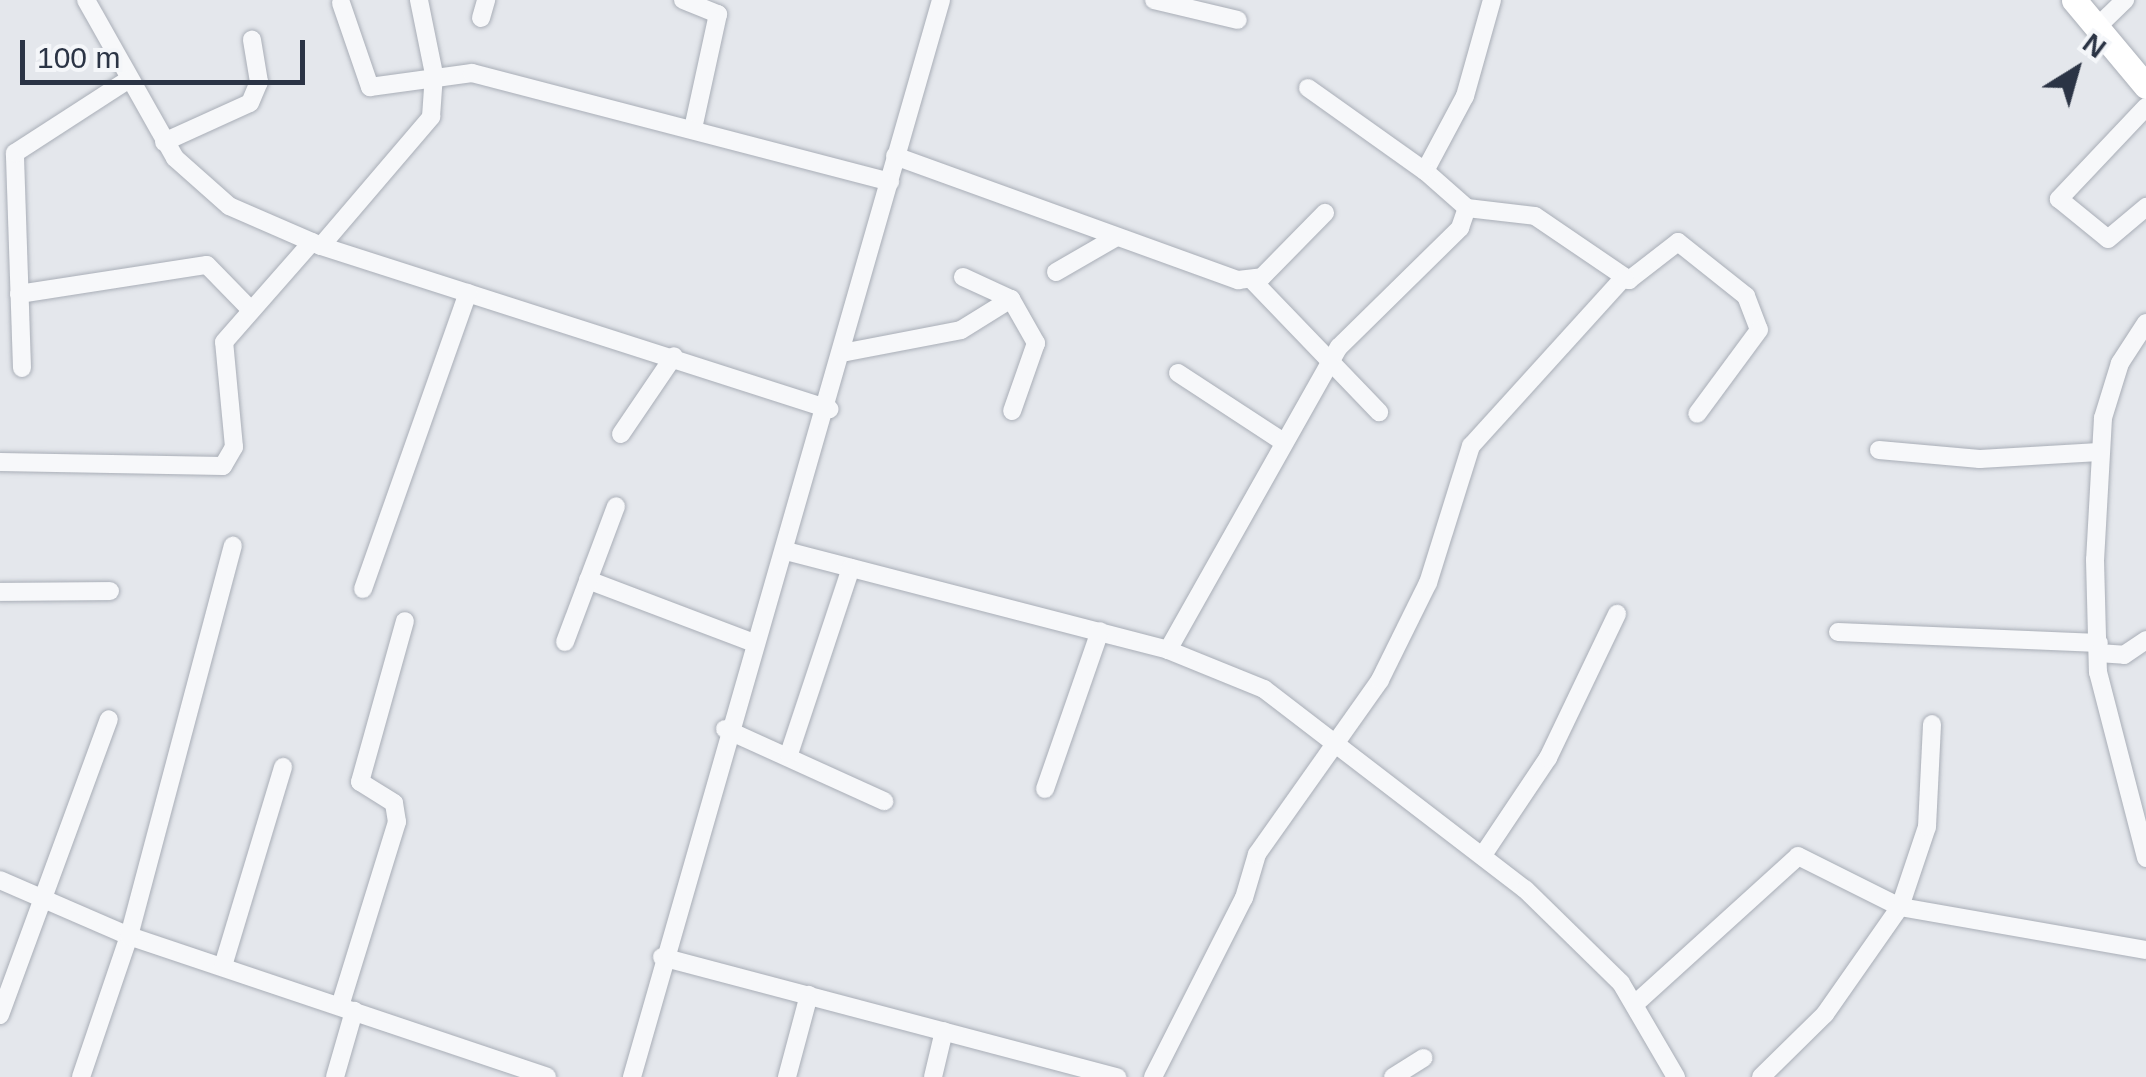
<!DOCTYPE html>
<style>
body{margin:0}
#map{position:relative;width:2146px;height:1077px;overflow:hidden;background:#e4e7ec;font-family:Arial,sans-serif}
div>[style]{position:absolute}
.roads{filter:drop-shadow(0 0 2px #a9aeb7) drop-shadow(0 0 2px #a9aeb7)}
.street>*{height:18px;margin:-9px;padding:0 9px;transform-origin:9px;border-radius:9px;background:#f7f8fa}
.secondary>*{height:25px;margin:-12.5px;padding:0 12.5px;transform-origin:12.5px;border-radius:12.5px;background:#fff}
span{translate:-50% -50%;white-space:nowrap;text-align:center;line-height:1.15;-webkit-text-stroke:9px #f4f6f9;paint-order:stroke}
.north{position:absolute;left:2026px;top:20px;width:100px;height:100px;-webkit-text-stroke:8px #f4f6f9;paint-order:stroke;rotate:37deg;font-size:28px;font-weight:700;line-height:40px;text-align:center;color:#2b3445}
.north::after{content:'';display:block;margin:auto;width:35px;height:45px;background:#2b3445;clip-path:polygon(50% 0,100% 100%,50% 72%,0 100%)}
.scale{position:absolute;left:20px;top:40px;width:285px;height:45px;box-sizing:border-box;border:5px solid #2b3445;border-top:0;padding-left:12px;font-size:30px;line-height:35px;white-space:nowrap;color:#2b3445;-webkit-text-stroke:8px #f4f6f9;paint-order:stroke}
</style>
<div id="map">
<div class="roads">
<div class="street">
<i style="left:86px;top:0;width:181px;rotate:60.6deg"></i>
<i style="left:175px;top:158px;width:72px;rotate:41.6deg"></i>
<i style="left:229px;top:206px;width:100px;rotate:23.5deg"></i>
<i style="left:321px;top:246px;width:534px;rotate:17.79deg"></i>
<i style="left:683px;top:0;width:38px;rotate:22deg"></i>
<i style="left:718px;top:14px;width:113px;rotate:102.3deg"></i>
<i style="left:1154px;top:0;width:86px;rotate:13.4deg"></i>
<i style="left:1492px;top:0;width:100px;rotate:105.7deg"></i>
<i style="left:1465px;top:96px;width:85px;rotate:118.1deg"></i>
<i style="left:1425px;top:171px;width:56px;rotate:41.4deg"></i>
<i style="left:1467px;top:208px;width:68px;rotate:6.7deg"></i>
<i style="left:1535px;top:216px;width:114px;rotate:34.2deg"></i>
<i style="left:1629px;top:280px;width:62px;rotate:-37.8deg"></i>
<i style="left:1678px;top:242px;width:87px;rotate:38.5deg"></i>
<i style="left:1746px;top:296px;width:36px;rotate:69deg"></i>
<i style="left:1759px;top:330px;width:104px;rotate:126.4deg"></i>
<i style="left:341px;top:3px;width:89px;rotate:71deg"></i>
<i style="left:370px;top:87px;width:103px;rotate:-7.8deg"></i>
<i style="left:472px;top:73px;width:432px;rotate:14.6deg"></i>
<i style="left:481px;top:18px;width:19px;rotate:-74deg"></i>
<i style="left:2095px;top:29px;width:42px;rotate:-44deg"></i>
<i style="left:1308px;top:88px;width:143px;rotate:35.4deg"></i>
<i style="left:2146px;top:107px;width:127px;rotate:133.4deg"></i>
<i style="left:2059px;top:199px;width:63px;rotate:39.2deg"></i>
<i style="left:2108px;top:239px;width:50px;rotate:-40.1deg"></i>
<i style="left:164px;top:142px;width:94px;rotate:-24.4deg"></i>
<i style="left:250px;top:103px;width:23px;rotate:-67deg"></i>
<i style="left:259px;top:82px;width:43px;rotate:-99.5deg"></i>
<i style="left:895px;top:156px;width:365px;rotate:19.9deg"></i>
<i style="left:1238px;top:280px;width:24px;rotate:-7deg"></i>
<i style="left:1262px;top:277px;width:90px;rotate:-45.5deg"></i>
<i style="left:321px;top:246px;width:170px;rotate:-49.5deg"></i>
<i style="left:431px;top:117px;width:43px;rotate:-86deg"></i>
<i style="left:434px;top:74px;width:76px;rotate:-101.5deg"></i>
<i style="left:1056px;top:272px;width:68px;rotate:-30deg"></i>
<i style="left:963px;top:277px;width:53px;rotate:24.6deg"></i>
<i style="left:1011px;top:299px;width:51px;rotate:60.4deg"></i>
<i style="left:1036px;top:343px;width:72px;rotate:109.4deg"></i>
<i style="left:1253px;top:281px;width:182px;rotate:46.1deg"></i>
<i style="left:19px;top:294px;width:190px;rotate:-8.8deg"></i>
<i style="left:207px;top:265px;width:59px;rotate:45.7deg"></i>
<i style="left:2146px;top:323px;width:48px;rotate:123deg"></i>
<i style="left:2120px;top:363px;width:58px;rotate:107.2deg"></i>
<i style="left:2103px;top:418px;width:142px;rotate:93.2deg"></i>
<i style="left:2095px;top:560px;width:112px;rotate:88.5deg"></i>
<i style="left:2098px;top:672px;width:192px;rotate:75.5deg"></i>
<i style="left:847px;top:352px;width:116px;rotate:-10.9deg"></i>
<i style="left:961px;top:330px;width:59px;rotate:-31.8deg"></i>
<i style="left:22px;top:368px;width:215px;rotate:-91.9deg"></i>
<i style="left:15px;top:153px;width:135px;rotate:-32.9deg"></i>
<i style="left:1178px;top:373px;width:124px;rotate:33.2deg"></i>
<i style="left:621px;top:434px;width:94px;rotate:-55.8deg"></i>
<i style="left:1879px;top:450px;width:101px;rotate:5.1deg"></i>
<i style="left:1980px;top:459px;width:119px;rotate:-3.4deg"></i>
<i style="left:0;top:462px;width:223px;rotate:1deg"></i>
<i style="left:223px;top:466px;width:22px;rotate:-60deg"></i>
<i style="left:234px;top:447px;width:105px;rotate:-95.4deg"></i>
<i style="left:224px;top:342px;width:133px;rotate:-48.7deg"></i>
<i style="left:786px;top:551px;width:395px;rotate:14.5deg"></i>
<i style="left:1168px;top:650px;width:104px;rotate:22.1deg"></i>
<i style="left:1264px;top:689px;width:329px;rotate:37.5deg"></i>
<i style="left:1525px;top:889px;width:134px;rotate:44.4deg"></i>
<i style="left:1621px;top:983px;width:109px;rotate:59.7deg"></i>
<i style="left:588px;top:580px;width:178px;rotate:20.8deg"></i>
<i style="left:363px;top:589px;width:314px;rotate:-70.5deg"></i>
<i style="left:0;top:592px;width:110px;rotate:-0.5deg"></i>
<i style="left:1838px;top:632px;width:261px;rotate:2.4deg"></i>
<i style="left:565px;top:642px;width:145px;rotate:-69.4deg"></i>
<i style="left:1168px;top:650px;width:348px;rotate:-60.6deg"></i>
<i style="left:1339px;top:347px;width:170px;rotate:-44.5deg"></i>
<i style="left:1460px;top:228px;width:21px;rotate:-71deg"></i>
<i style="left:2098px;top:653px;width:26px;rotate:4deg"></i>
<i style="left:2124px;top:655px;width:27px;rotate:-34deg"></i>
<i style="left:725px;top:729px;width:175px;rotate:24.4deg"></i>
<i style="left:789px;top:754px;width:196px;rotate:-71.6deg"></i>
<i style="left:1045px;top:789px;width:167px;rotate:-70.8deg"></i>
<i style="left:1483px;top:855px;width:117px;rotate:-56.2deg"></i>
<i style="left:1548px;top:758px;width:160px;rotate:-64.4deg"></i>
<i style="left:0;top:880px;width:141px;rotate:23.5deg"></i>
<i style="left:129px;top:936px;width:441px;rotate:18.6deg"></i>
<i style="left:662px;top:957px;width:471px;rotate:14.8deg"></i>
<i style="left:223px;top:966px;width:208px;rotate:-73.2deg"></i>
<i style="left:1635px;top:1004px;width:220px;rotate:-42.2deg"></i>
<i style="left:1798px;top:856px;width:114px;rotate:26.6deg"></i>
<i style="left:1900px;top:907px;width:250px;rotate:9.9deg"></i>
<i style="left:340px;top:1006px;width:193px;rotate:-72.8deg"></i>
<i style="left:397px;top:822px;width:19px;rotate:-99deg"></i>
<i style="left:394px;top:803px;width:40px;rotate:-148deg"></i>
<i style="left:360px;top:782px;width:167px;rotate:-74.4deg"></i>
<i style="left:0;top:1015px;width:315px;rotate:-69.8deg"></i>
<i style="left:81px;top:1077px;width:149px;rotate:-71.2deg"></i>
<i style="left:129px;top:936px;width:404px;rotate:-75.1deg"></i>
<i style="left:335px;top:1077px;width:69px;rotate:-73.9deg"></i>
<i style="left:632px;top:1077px;width:1120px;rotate:-73.99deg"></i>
<i style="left:787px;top:1077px;width:85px;rotate:-75deg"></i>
<i style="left:933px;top:1077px;width:47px;rotate:-76.6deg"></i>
<i style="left:1153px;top:1077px;width:201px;rotate:-63.1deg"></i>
<i style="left:1244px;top:898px;width:46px;rotate:-73.5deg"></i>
<i style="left:1257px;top:854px;width:213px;rotate:-54.7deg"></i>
<i style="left:1380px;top:680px;width:108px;rotate:-63.7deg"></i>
<i style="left:1428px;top:583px;width:144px;rotate:-72.6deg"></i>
<i style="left:1471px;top:446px;width:228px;rotate:-47.8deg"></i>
<i style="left:1393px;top:1077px;width:36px;rotate:-32deg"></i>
<i style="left:1761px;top:1077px;width:90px;rotate:-44.5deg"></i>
<i style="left:1825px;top:1014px;width:131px;rotate:-55deg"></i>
<i style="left:1900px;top:907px;width:84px;rotate:-71.4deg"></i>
<i style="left:1927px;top:827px;width:103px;rotate:-87.2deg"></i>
</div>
<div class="secondary">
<i style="left:2074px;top:0;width:112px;rotate:50.1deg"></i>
</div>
</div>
<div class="north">N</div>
<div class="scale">100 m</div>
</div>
